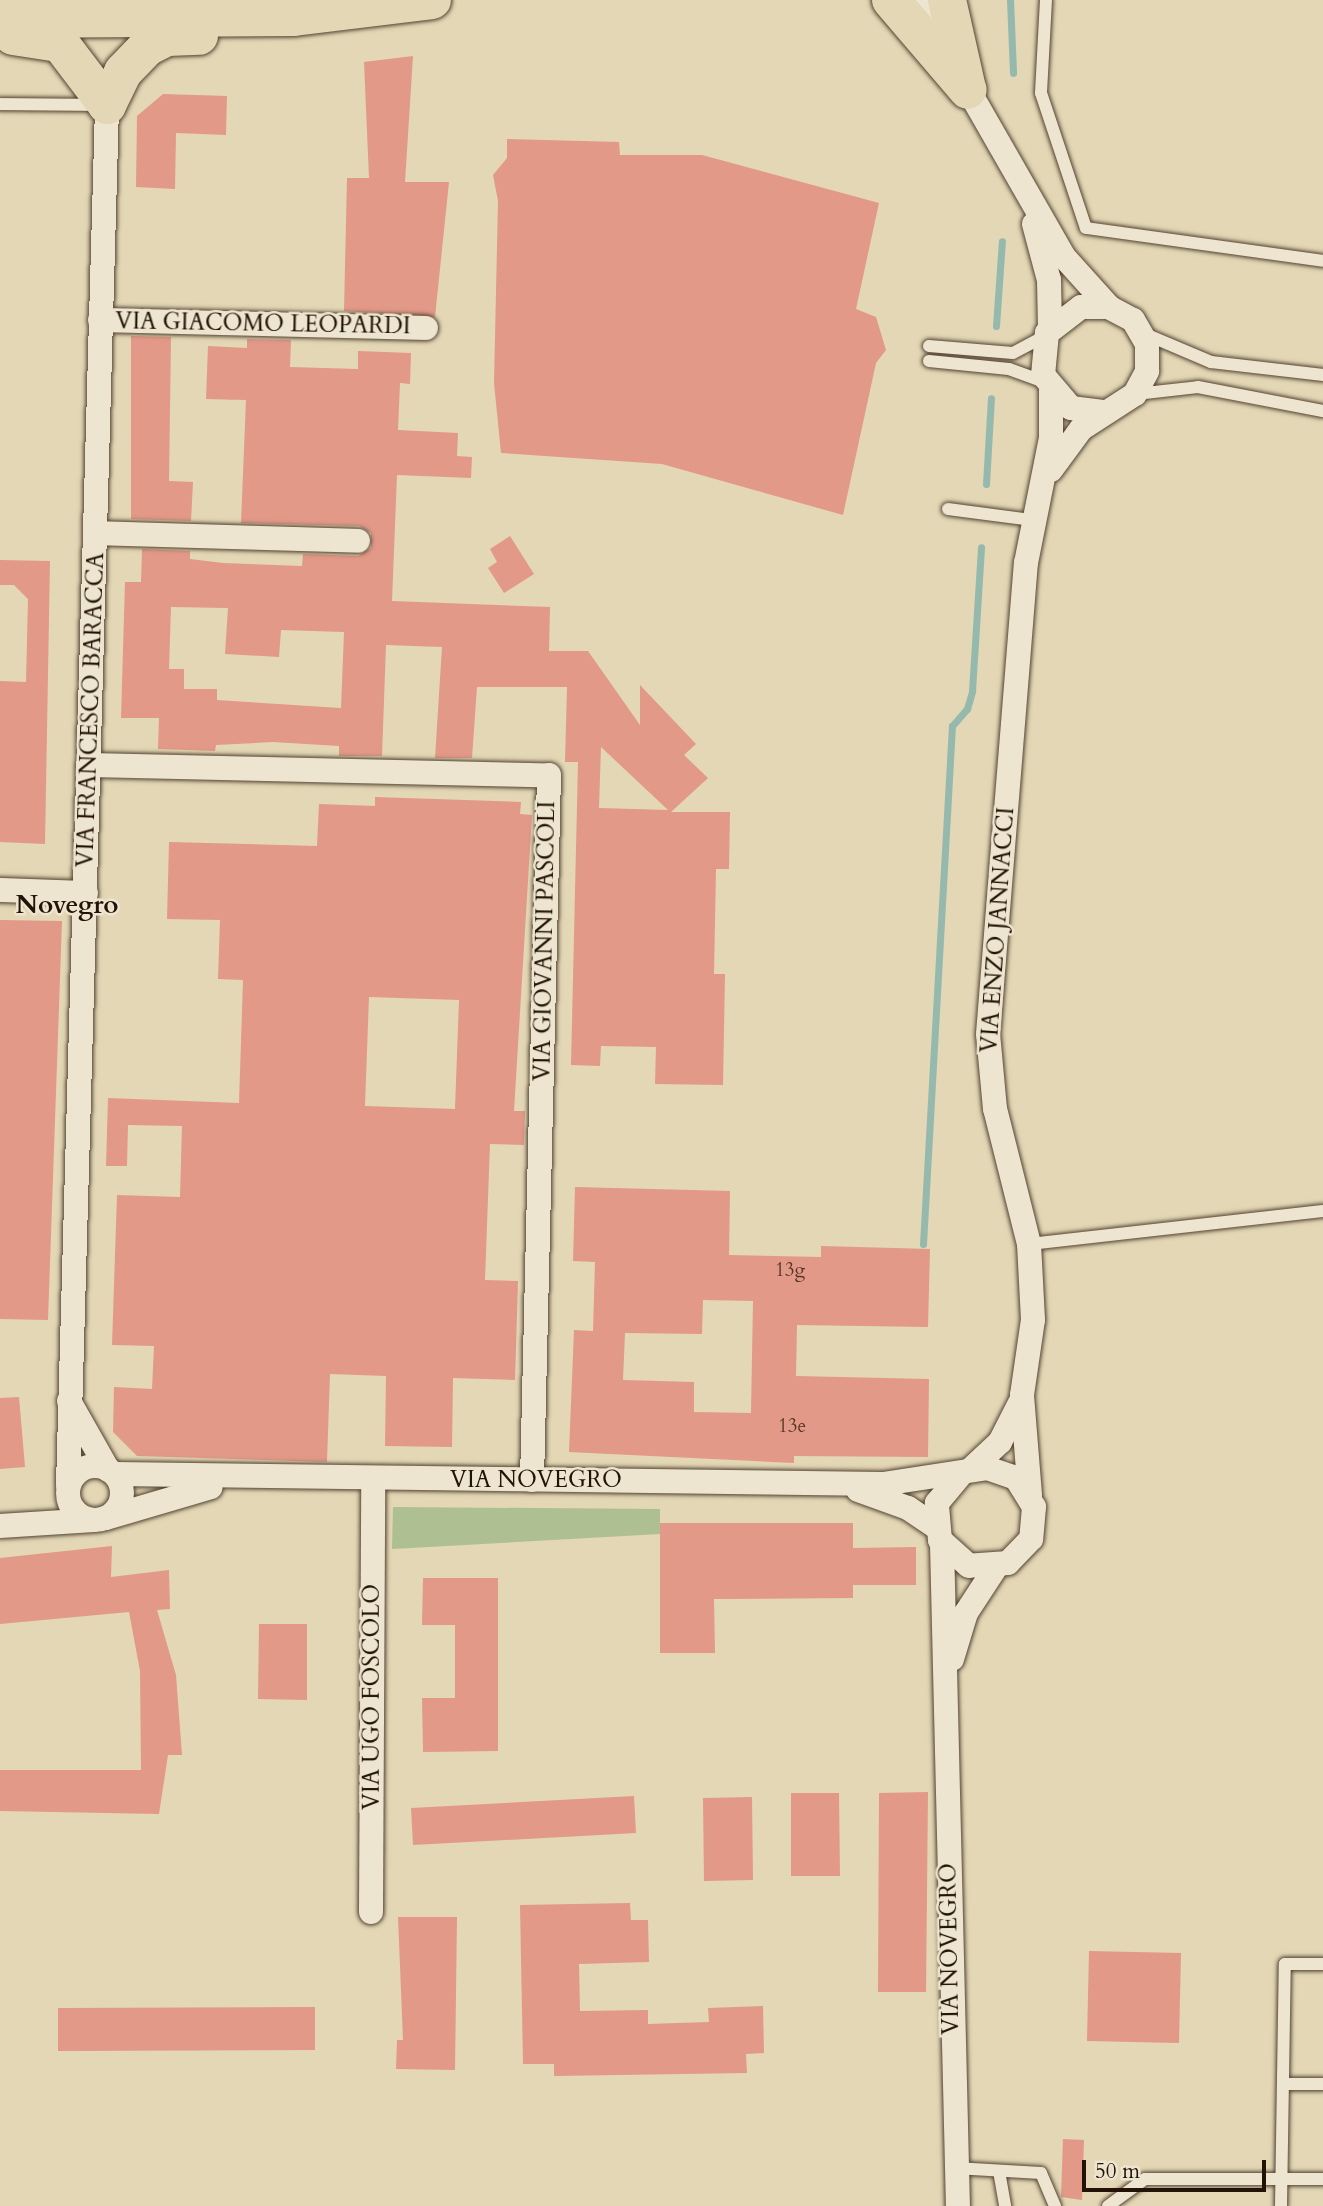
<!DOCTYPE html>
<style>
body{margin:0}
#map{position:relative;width:1323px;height:2206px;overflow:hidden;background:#e3d7b5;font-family:Cardo,serif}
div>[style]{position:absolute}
.green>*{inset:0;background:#aebf92}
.stream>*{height:7px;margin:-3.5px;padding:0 3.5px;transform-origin:3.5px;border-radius:3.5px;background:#95baad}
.building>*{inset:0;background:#e29987}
.roads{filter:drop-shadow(0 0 2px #534332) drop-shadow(0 0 2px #534332)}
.lane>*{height:12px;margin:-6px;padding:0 6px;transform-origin:6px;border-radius:6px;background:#ede5cf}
.street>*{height:24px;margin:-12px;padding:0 12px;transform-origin:12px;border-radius:12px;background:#ede5cf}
.street>.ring{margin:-12px;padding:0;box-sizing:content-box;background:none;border:24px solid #ede5cf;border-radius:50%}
.primary>*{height:38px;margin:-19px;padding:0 19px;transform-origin:19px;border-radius:19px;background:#e3d7b5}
span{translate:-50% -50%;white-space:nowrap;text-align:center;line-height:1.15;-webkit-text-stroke:5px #ede5cf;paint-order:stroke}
.number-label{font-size:19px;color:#533426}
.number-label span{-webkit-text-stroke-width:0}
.street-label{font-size:23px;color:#231206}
.quarter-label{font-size:26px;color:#231206;font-weight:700}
.scale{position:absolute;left:1082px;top:2160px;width:184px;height:32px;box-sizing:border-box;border:4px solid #231206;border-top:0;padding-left:9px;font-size:21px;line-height:24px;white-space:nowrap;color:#231206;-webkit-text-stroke:5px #ede5cf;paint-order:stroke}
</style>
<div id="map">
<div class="green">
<i style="clip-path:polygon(393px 1507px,660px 1509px,660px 1534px,392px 1549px)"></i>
</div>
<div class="stream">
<i style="left:1010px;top:0;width:73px;rotate:87.6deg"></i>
<i style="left:996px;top:326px;width:85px;rotate:-86deg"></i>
<i style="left:986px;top:484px;width:86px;rotate:-86.7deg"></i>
<i style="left:923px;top:1244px;width:519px;rotate:-86.8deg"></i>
<i style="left:952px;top:726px;width:23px;rotate:-49deg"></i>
<i style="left:967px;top:709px;width:19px;rotate:-74deg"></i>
<i style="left:972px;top:691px;width:144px;rotate:-86.4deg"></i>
</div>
<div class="building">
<i style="clip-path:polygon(413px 56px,405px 182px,449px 182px,435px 317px,344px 311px,347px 178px,369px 178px,364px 62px)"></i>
<i style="clip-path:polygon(163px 94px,227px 96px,226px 135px,176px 133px,175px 189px,136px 187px,137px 116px)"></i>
<i style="clip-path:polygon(507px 139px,619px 142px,620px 155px,702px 155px,879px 203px,856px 309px,876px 317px,886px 350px,876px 363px,843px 515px,662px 464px,501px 453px,494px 383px,498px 201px,493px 175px,507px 158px)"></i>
<i style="clip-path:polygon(131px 336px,171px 337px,169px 481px,193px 482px,191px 521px,131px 519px)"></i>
<i style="clip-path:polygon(evenodd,247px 339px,291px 340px,290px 367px,358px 369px,358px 351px,411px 353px,410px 384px,400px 383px,398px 430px,458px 433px,457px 456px,472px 457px,471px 478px,397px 475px,392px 601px,550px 607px,549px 651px,588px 651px,640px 725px,640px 685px,696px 744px,684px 755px,708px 778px,671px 812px,730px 812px,729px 869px,716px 869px,714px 974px,725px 974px,723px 1085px,655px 1084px,656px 1047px,601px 1046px,600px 1066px,571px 1065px,578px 762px,565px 762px,567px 687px,477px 687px,472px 758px,435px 758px,442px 647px,386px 645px,382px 756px,339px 756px,339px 746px,273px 742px,216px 745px,215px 751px,158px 749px,159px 718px,121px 718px,125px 582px,141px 582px,142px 549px,190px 551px,190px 559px,223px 563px,302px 566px,303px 554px,358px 556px,371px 548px,371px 533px,359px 526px,241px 523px,246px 400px,206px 399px,208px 346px,247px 348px,247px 339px,171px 607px,228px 608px,225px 654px,279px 657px,281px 630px,344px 632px,341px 708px,217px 700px,217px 689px,184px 689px,184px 669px,169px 669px,171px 607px,247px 339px,601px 747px,668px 810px,599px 808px,601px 747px)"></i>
<i style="clip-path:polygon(510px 536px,534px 574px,504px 593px,488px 568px,497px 562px,490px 549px)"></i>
<i style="clip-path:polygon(0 560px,50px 561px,45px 844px,0 842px,0 681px,26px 682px,28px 599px,14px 585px,0 585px)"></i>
<i style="clip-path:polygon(evenodd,375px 797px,521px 802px,520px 814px,532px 815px,514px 1111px,525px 1111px,524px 1145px,490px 1144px,485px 1280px,518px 1281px,515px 1380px,453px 1378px,452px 1447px,385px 1446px,386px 1376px,330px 1374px,327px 1462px,137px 1456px,113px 1432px,114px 1387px,152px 1389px,154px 1346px,112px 1345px,117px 1195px,180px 1197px,182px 1126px,128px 1125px,127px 1166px,106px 1166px,108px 1098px,239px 1103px,243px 980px,218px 979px,220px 920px,167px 919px,169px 842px,317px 846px,319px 804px,375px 806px,375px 797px,369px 997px,459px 1000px,455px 1109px,365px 1106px,369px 997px)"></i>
<i style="clip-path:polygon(0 920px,62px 921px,48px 1320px,0 1319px)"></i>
<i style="clip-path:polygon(evenodd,575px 1187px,730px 1191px,729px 1255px,821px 1257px,821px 1246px,930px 1249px,928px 1327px,797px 1325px,796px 1376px,929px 1379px,928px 1457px,794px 1456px,794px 1463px,569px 1452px,574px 1330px,593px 1331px,595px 1262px,573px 1261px,575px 1187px,703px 1300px,753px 1301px,751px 1413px,694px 1412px,694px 1382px,623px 1380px,625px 1333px,702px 1334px,703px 1300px)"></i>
<i style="clip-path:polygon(19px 1397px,25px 1467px,0 1469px,0 1398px)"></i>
<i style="clip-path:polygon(660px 1523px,853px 1523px,853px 1548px,916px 1547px,916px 1585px,853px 1585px,853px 1598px,714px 1599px,715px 1653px,660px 1653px)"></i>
<i style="clip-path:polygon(112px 1546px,111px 1577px,169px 1570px,170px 1609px,157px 1610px,176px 1675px,182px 1755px,168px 1755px,159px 1814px,0 1811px,0 1770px,141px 1770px,140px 1671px,129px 1612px,0 1624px,0 1558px)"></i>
<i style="clip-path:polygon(423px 1578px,498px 1578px,498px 1751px,423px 1752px,422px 1698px,455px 1698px,455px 1625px,422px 1625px)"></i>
<i style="clip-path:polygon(259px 1624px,307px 1624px,307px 1700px,258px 1699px)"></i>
<i style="clip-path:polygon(928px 1792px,926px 1992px,878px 1992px,879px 1793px)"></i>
<i style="clip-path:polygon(791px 1793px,839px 1793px,840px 1876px,791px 1876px)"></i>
<i style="clip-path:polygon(634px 1796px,636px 1833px,413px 1845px,411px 1808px)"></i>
<i style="clip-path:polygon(752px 1797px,753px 1880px,704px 1881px,703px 1798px)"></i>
<i style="clip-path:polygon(630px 1903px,631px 1920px,648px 1920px,649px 1962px,579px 1964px,580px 2011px,648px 2010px,648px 2024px,709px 2022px,708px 2008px,763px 2006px,764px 2053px,746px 2054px,747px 2073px,554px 2076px,554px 2064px,523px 2064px,520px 1905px)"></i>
<i style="clip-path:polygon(398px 1917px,457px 1917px,455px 2070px,396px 2069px,397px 2040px,403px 2040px)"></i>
<i style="clip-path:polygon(1089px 1951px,1181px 1953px,1179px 2043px,1087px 2041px)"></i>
<i style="clip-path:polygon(315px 2007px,315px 2050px,58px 2051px,58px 2008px)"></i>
<i style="clip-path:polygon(1063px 2139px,1084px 2140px,1082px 2200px,1061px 2197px)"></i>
</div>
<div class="roads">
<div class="lane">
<i style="left:1046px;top:0;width:93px;rotate:93.1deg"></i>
<i style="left:1041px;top:93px;width:142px;rotate:71.6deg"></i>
<i style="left:1086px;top:228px;width:239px;rotate:7.9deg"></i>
<i style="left:0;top:104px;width:100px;rotate:0.6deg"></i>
<i style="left:1145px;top:334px;width:72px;rotate:23deg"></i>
<i style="left:1211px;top:362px;width:113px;rotate:6.6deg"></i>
<i style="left:929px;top:346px;width:84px;rotate:4.8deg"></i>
<i style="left:1013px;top:353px;width:36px;rotate:-28deg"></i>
<i style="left:929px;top:361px;width:80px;rotate:5.7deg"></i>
<i style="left:1009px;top:369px;width:38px;rotate:20deg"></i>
<i style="left:1136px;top:394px;width:62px;rotate:-6.4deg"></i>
<i style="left:1198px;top:387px;width:127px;rotate:10.9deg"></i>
<i style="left:948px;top:509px;width:85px;rotate:7.5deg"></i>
<i style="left:1029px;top:1244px;width:296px;rotate:-6.4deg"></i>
<i style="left:1283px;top:2084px;width:40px"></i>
<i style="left:955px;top:2168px;width:86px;rotate:3.3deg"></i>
<i style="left:1041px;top:2173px;width:36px;rotate:67deg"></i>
<i style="left:999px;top:2171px;width:36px;rotate:80deg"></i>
<i style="left:1108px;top:2206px;width:46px;rotate:-36.1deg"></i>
<i style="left:1145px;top:2179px;width:178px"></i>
<i style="left:1281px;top:2206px;width:242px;rotate:-89.1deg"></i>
<i style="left:1285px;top:1964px;width:38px"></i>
</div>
<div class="street">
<i style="left:922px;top:0;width:52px;rotate:62.4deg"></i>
<i style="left:962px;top:79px;width:205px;rotate:60.2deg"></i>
<i style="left:1064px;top:257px;width:67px;rotate:48deg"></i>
<i style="left:1034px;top:224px;width:58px;rotate:75deg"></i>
<i style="left:1049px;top:280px;width:48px;rotate:88.8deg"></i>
<i style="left:100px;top:320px;width:326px;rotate:1.4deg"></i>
<i style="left:1051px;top:470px;width:51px;rotate:-53.8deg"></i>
<i style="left:1081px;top:429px;width:64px;rotate:-32.9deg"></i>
<i style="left:1135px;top:394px;width:26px;rotate:-62deg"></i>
<i style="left:1147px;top:371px;width:27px;rotate:-90deg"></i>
<i style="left:1147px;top:344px;width:28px;rotate:-120deg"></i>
<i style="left:1133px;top:320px;width:27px;rotate:-152deg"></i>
<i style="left:1109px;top:307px;width:28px;rotate:180deg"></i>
<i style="left:1081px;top:307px;width:43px;rotate:142.6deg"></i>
<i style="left:1047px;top:333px;width:42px;rotate:95.4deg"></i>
<i style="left:1043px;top:375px;width:43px;rotate:49.7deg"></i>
<i style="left:1071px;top:408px;width:34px;rotate:7deg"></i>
<i style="left:96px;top:533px;width:262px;rotate:1.7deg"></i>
<i style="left:91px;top:765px;width:458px;rotate:1.3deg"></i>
<i style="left:549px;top:775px;width:705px;rotate:91.38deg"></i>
<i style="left:0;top:890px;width:86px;rotate:2deg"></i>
<i style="left:69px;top:1401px;width:79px;rotate:60.5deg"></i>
<i class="ring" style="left:68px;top:1466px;width:30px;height:30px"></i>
<i style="left:970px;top:1470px;width:41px;rotate:-43deg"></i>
<i style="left:1000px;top:1442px;width:44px;rotate:-62.9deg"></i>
<i style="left:115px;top:1474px;width:768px;rotate:0.75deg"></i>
<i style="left:883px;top:1484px;width:105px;rotate:-8.7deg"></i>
<i style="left:987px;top:1468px;width:31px;rotate:19deg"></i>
<i style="left:1016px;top:1478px;width:34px;rotate:58deg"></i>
<i style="left:1034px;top:1507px;width:32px;rotate:95deg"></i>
<i style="left:1031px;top:1539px;width:33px;rotate:134deg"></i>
<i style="left:1008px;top:1563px;width:39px;rotate:176deg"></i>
<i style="left:969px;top:1566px;width:39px;rotate:-138deg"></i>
<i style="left:940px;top:1540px;width:37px;rotate:-95deg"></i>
<i style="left:937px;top:1503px;width:38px;rotate:-50deg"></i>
<i style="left:68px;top:1486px;width:1382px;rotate:-88.38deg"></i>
<i style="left:858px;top:1490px;width:53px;rotate:19.8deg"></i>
<i style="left:908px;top:1508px;width:34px;rotate:34deg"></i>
<i style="left:1030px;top:1495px;width:100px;rotate:-94.6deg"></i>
<i style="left:1022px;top:1395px;width:76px;rotate:-81.7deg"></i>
<i style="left:1033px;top:1320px;width:76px;rotate:-93deg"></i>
<i style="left:1029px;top:1244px;width:139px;rotate:-104.1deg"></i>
<i style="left:995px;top:1109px;width:75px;rotate:-95.3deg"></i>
<i style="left:988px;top:1034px;width:473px;rotate:-85.4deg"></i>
<i style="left:1026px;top:563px;width:127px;rotate:-78.7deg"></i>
<i style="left:1051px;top:438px;width:47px;rotate:-90deg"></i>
<i style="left:106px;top:1518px;width:109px;rotate:-16.4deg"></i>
<i style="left:0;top:1526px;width:94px;rotate:-3.7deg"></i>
<i style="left:942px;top:1544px;width:662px;rotate:88.62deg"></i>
<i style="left:952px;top:1659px;width:48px;rotate:-73.1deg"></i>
<i style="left:966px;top:1613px;width:55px;rotate:-56.9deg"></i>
<i style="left:371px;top:1912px;width:430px;rotate:-89.7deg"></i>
</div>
<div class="primary">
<i style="left:891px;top:0;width:118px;rotate:49.5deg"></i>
<i style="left:947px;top:0;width:86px;rotate:77.3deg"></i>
<i style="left:0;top:19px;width:294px;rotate:-0.4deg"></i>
<i style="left:294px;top:17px;width:139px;rotate:-7deg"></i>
<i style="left:13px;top:36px;width:48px;rotate:8.5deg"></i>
<i style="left:60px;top:43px;width:78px;rotate:52.8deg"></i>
<i style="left:107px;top:105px;width:37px;rotate:-64deg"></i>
<i style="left:123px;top:72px;width:35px;rotate:-46deg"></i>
<i style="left:147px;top:47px;width:22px;rotate:-27deg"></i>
<i style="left:167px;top:37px;width:32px;rotate:-2deg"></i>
</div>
</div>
<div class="number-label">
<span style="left:790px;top:1271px">13g</span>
<span style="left:792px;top:1427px">13e</span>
</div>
<div class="street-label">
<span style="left:263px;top:324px;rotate:1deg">VIA GIACOMO LEOPARDI</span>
<span style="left:91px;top:710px;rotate:-88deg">VIA FRANCESCO BARACCA</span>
<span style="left:998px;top:930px;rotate:-86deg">VIA ENZO JANNACCI</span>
<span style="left:545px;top:941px;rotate:-89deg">VIA GIOVANNI PASCOLI</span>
<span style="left:536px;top:1480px">VIA NOVEGRO</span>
<span style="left:372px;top:1697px;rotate:-90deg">VIA UGO FOSCOLO</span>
<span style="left:950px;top:1949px;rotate:-91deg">VIA NOVEGRO</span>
</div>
<div class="quarter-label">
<span style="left:67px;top:905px">Novegro</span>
</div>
<div class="scale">50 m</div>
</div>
